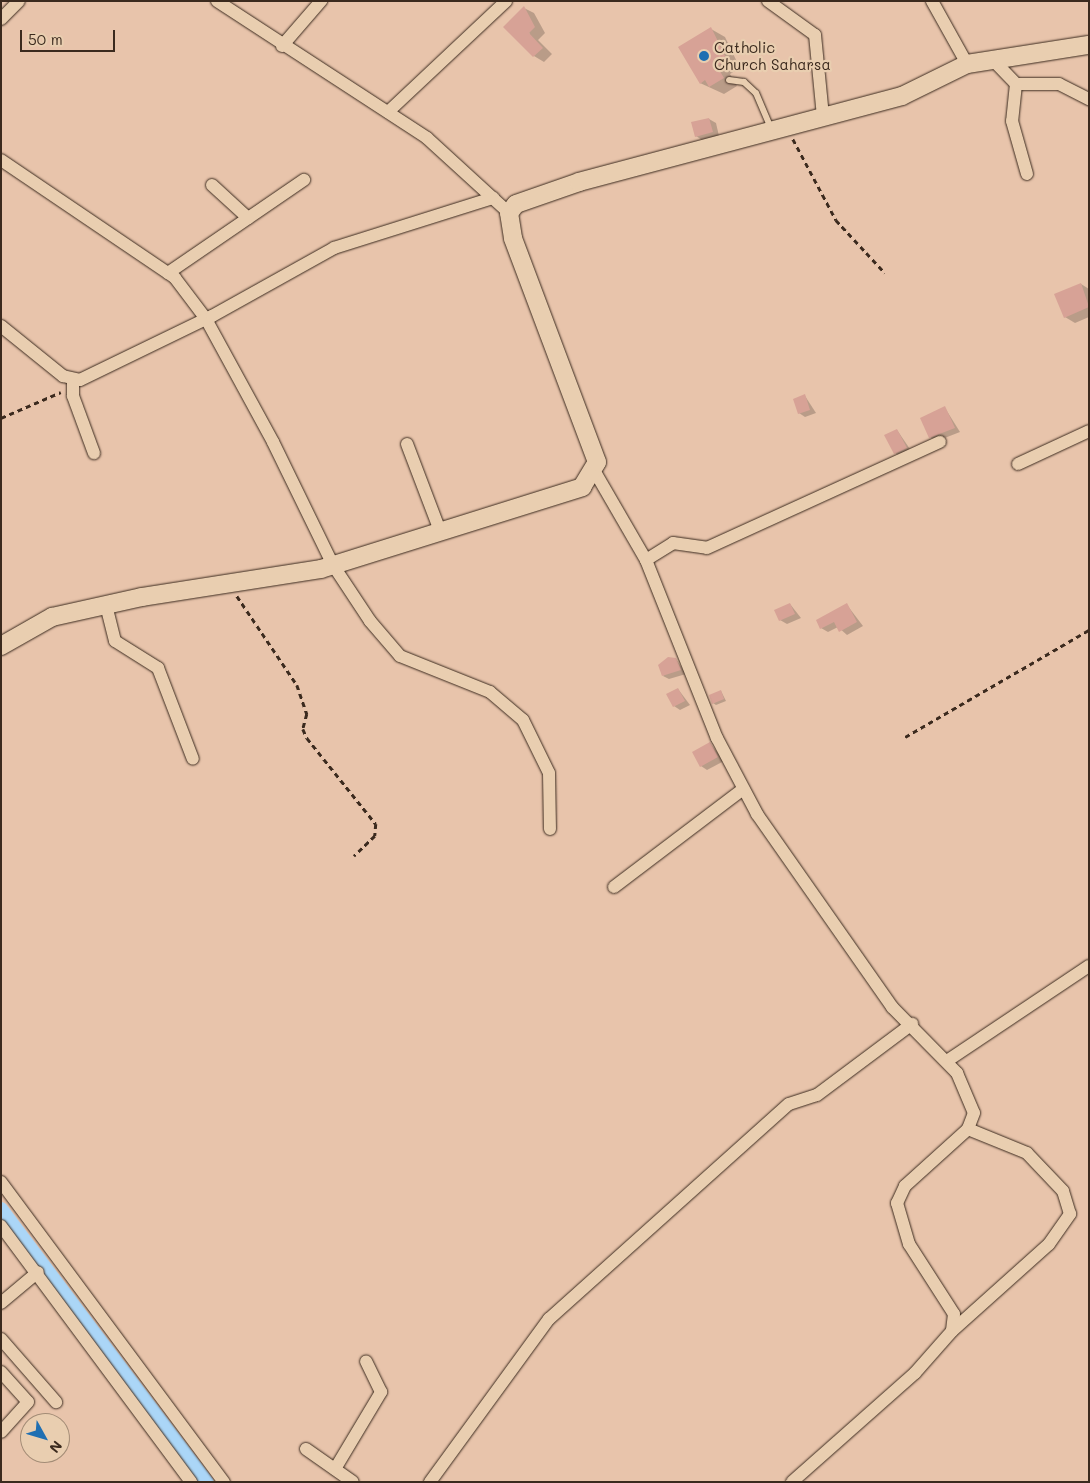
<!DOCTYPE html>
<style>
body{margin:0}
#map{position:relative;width:1090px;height:1483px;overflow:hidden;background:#e8c4ab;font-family:Mali,sans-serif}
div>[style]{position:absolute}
.shadow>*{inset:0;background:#0003}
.canal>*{height:14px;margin:-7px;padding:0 7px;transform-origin:7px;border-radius:7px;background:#abd6f7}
.building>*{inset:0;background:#d7a296}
.path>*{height:2.5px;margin-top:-1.25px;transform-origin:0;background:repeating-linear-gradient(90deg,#3b2a1e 0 5px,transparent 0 9px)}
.roads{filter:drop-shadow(0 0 1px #3b2a1e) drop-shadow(0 0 1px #3b2a1e)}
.service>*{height:6px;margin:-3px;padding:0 3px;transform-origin:3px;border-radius:3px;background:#e9ceb0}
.minor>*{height:12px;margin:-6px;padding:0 6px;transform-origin:6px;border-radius:6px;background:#e9ceb0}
.secondary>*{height:18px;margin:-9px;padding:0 9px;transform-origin:9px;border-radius:9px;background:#e9ceb0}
.dots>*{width:14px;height:14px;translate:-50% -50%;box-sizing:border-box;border:2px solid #e9ceb0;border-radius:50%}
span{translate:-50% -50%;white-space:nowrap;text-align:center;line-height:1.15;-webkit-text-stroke:4.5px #e9ceb0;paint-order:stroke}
.poi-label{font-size:15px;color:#3b2a1e}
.left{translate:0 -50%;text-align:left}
.frame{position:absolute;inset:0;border:2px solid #3b2a1e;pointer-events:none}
.north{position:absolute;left:20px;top:1413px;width:50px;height:50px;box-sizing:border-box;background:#e9ceb0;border:1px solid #a38c76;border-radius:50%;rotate:129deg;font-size:14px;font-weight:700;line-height:20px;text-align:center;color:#3b2a1e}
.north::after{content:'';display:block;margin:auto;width:18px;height:22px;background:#1f6fb2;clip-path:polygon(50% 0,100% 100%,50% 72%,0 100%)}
.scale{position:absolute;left:20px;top:30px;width:95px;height:22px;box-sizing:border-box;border:2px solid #3b2a1e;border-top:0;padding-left:6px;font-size:15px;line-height:18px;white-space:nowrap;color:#3b2a1e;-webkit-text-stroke:4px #e9ceb0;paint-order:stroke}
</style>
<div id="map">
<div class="shadow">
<i style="clip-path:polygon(524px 8px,534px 13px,545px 33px,538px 40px,552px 54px,544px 62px,534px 56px)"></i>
<i style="clip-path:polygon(711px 29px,725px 37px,740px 68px,730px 74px,737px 86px,724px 94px,700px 83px)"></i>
<i style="clip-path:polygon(709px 119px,716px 123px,719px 136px,702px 140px,696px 136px)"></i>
<i style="clip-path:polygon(1081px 284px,1089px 289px,1089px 317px,1075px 323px,1065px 317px)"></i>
<i style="clip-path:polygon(805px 396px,816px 413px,805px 417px,799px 413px)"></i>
<i style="clip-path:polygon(945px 408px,960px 432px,937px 441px,930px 437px)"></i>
<i style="clip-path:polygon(897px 430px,912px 452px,901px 457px,895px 453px)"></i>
<i style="clip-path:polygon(790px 604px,801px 618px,787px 624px,780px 620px)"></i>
<i style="clip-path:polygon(847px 605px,863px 626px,847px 635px,838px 627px,828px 632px,821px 628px,817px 621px)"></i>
<i style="clip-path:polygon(676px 659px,686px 674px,669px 679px,663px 676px)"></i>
<i style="clip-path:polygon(678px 689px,690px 705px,680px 710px,674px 706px)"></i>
<i style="clip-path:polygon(721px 691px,726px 701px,716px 705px,713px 703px)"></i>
<i style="clip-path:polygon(710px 743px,724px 761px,707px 770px,701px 766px)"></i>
</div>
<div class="canal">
<i style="left:1px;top:1209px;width:342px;rotate:53deg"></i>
</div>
<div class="building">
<i style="clip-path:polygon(524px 6px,535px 27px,529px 33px,543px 48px,533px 57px,503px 27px)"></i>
<i style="clip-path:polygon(711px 27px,727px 60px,717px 66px,724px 78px,709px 87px,705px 80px,700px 84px,678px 47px)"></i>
<i style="clip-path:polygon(709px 118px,713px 132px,695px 137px,691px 122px)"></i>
<i style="clip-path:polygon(1081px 283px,1089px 307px,1064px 318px,1054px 294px)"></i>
<i style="clip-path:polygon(805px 394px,810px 410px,798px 414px,793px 399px)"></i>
<i style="clip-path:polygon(945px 406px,955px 428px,929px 438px,920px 418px)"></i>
<i style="clip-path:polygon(897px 429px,907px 448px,894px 454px,884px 435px)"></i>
<i style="clip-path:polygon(790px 603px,795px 614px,779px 621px,774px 610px)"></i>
<i style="clip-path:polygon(847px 603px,857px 622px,839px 632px,834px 622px,820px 629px,816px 620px)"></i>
<i style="clip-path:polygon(668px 657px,676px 658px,681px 670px,662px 676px,658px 665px)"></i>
<i style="clip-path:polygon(678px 688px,685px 701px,673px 707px,666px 694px)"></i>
<i style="clip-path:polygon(721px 690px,724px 699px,712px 704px,709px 695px)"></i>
<i style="clip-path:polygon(710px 742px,718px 757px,700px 767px,692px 752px)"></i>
</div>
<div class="path">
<i style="left:793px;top:139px;width:92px;rotate:62deg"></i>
<i style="left:836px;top:220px;width:72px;rotate:47.2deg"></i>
<i style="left:1px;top:418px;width:65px;rotate:-23.4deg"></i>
<i style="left:237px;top:596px;width:107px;rotate:56deg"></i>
<i style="left:297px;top:685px;width:31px;rotate:71deg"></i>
<i style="left:307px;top:714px;width:16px;rotate:105deg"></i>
<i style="left:303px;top:729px;width:10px;rotate:66deg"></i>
<i style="left:307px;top:738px;width:110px;rotate:51.3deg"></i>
<i style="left:376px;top:824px;width:12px;rotate:95deg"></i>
<i style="left:375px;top:836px;width:29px;rotate:136deg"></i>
<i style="left:905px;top:737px;width:213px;rotate:-30.2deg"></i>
</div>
<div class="roads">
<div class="service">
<i style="left:729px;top:80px;width:15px;rotate:8deg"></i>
<i style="left:744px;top:82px;width:16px;rotate:43deg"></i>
<i style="left:756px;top:93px;width:39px;rotate:67deg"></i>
</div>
<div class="minor">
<i style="left:217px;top:1px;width:251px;rotate:33.1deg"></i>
<i style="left:427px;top:138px;width:111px;rotate:42.4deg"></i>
<i style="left:768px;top:1px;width:58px;rotate:35.9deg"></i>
<i style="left:815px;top:35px;width:82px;rotate:84.4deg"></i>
<i style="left:932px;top:1px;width:72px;rotate:60.9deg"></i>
<i style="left:1px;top:19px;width:25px;rotate:-45deg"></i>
<i style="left:282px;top:46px;width:60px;rotate:-49.1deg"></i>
<i style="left:993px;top:60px;width:33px;rotate:46deg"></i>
<i style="left:1016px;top:84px;width:43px"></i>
<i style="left:1059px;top:84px;width:34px;rotate:27deg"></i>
<i style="left:1016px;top:84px;width:37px;rotate:96deg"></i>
<i style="left:1012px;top:121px;width:55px;rotate:74.2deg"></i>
<i style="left:388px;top:112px;width:162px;rotate:-43.2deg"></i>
<i style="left:1px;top:160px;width:210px;rotate:34.1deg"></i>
<i style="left:175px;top:278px;width:51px;rotate:52.9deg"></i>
<i style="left:206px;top:319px;width:140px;rotate:61.4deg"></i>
<i style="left:273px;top:442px;width:137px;rotate:64deg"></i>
<i style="left:333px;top:565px;width:67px;rotate:56.5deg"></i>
<i style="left:370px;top:621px;width:46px;rotate:49.4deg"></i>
<i style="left:400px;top:656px;width:97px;rotate:21.8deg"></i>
<i style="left:490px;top:692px;width:43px;rotate:40.3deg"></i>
<i style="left:523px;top:720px;width:59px;rotate:63.9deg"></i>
<i style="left:549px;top:773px;width:56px;rotate:89deg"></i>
<i style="left:212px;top:185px;width:49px;rotate:42.5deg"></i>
<i style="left:168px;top:273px;width:165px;rotate:-34.4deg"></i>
<i style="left:1px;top:326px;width:80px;rotate:38.9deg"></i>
<i style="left:63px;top:376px;width:17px;rotate:13deg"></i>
<i style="left:80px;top:380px;width:147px;rotate:-25.9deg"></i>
<i style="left:212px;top:316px;width:140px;rotate:-29.1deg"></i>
<i style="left:334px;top:248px;width:167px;rotate:-17.5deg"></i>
<i style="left:73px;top:381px;width:15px;rotate:90deg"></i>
<i style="left:73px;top:396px;width:61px;rotate:69.8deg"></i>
<i style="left:407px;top:444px;width:93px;rotate:69.2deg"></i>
<i style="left:1018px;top:464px;width:78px;rotate:-24.9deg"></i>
<i style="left:595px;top:472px;width:102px;rotate:59.9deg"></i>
<i style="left:646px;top:560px;width:192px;rotate:68.3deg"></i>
<i style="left:717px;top:738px;width:86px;rotate:62.2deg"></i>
<i style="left:757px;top:814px;width:236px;rotate:55deg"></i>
<i style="left:892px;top:1007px;width:93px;rotate:45.4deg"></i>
<i style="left:957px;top:1073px;width:43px;rotate:67deg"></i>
<i style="left:974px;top:1113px;width:17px;rotate:111deg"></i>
<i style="left:968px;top:1129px;width:85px;rotate:137.9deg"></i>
<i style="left:905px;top:1186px;width:19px;rotate:115deg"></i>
<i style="left:897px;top:1203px;width:43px;rotate:73.7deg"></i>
<i style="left:909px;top:1244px;width:83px;rotate:57.3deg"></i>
<i style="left:954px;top:1314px;width:17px;rotate:97deg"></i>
<i style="left:952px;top:1331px;width:56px;rotate:131.4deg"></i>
<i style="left:915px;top:1373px;width:164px;rotate:138.5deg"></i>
<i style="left:646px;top:560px;width:32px;rotate:-32deg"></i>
<i style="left:673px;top:543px;width:34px;rotate:8deg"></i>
<i style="left:707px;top:548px;width:256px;rotate:-24.5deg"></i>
<i style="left:106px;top:605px;width:37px;rotate:76deg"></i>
<i style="left:115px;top:641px;width:51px;rotate:32.1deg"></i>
<i style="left:158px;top:668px;width:97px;rotate:69deg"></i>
<i style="left:614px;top:887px;width:162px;rotate:-37.2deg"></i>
<i style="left:947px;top:1061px;width:171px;rotate:-33.8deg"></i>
<i style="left:1px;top:1182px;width:374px;rotate:53.4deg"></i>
<i style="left:1px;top:1226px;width:319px;rotate:53.4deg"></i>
<i style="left:1px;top:1303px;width:48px;rotate:-40deg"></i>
<i style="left:952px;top:1331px;width:130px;rotate:-41.9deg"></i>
<i style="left:1049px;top:1244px;width:37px;rotate:-55deg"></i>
<i style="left:1070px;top:1214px;width:24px;rotate:-107deg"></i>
<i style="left:1063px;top:1191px;width:52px;rotate:-133.5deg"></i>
<i style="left:1027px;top:1153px;width:64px;rotate:-157.9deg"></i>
<i style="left:1px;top:1339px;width:84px;rotate:48.9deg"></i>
<i style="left:1px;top:1372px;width:40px;rotate:48deg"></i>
<i style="left:28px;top:1402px;width:40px;rotate:132deg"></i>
<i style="left:306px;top:1449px;width:57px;rotate:35.1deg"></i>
<i style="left:335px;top:1469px;width:90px;rotate:-59.1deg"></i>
<i style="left:381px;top:1392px;width:34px;rotate:-116deg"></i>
<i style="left:430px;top:1482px;width:202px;rotate:-53.9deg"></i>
<i style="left:549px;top:1319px;width:322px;rotate:-41.9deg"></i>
<i style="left:789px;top:1104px;width:29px;rotate:-18deg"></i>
<i style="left:817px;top:1095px;width:119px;rotate:-36.8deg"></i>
</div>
<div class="secondary">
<i style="left:1px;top:646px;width:59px;rotate:-29.6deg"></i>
<i style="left:52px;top:617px;width:92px;rotate:-12.5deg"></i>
<i style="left:142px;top:597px;width:181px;rotate:-8.9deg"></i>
<i style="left:321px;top:569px;width:274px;rotate:-17.4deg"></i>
<i style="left:582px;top:487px;width:29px;rotate:-59deg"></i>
<i style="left:597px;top:462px;width:239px;rotate:-110.6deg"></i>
<i style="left:513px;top:238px;width:25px;rotate:-99deg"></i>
<i style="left:509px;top:213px;width:11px;rotate:-52deg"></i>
<i style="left:516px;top:204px;width:67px;rotate:-19.2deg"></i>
<i style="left:579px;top:182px;width:334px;rotate:-14.9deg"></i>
<i style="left:902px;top:96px;width:72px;rotate:-26.2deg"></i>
<i style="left:967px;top:64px;width:123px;rotate:-8.9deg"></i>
</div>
</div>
<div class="dots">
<i style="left:704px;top:56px;background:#1f6fb2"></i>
</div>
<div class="poi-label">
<span class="left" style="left:714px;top:56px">Catholic<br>Church Saharsa</span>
</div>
<div class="frame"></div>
<div class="north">N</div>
<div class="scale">50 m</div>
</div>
